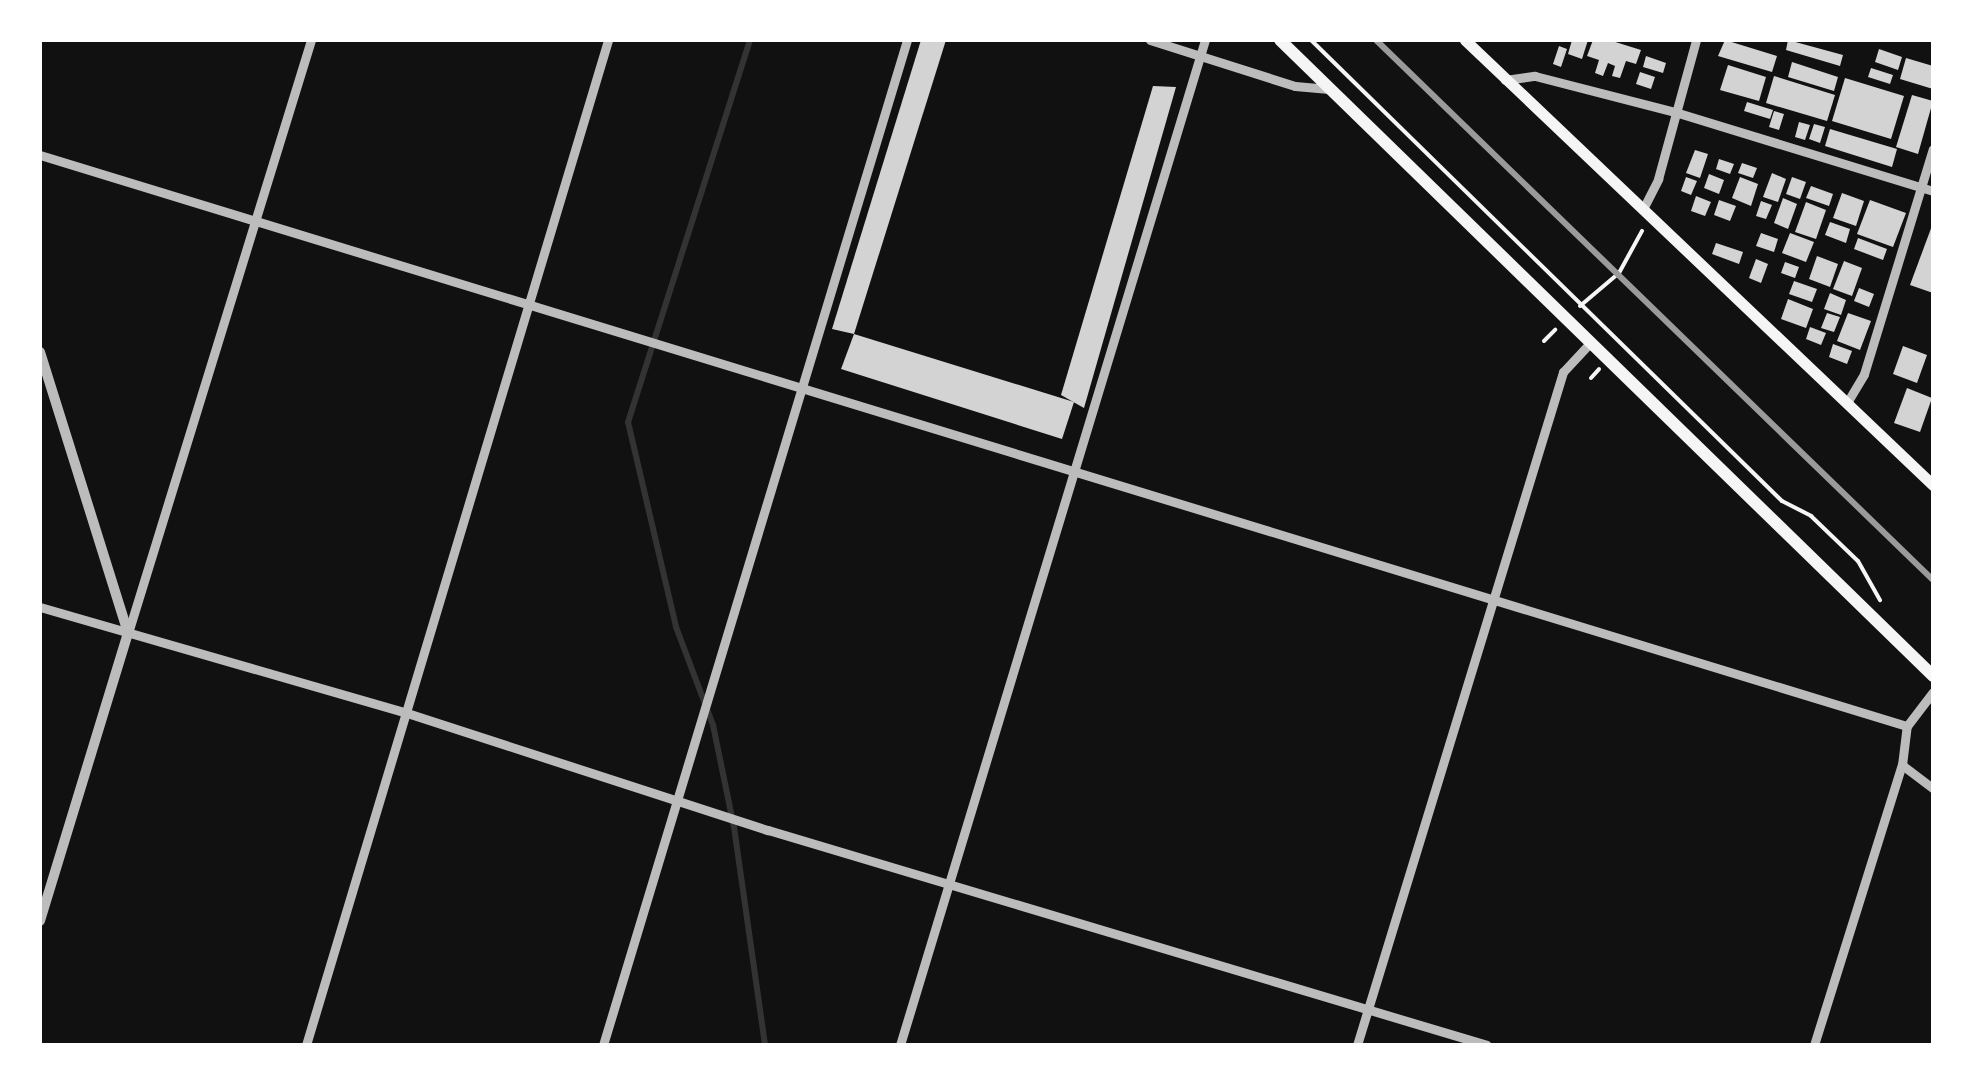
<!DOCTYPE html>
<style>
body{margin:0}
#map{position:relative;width:1973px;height:1085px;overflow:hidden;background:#111;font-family:"Zilla Slab",serif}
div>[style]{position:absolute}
.stream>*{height:6px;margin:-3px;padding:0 3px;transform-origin:3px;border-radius:3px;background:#333}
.building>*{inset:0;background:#d3d3d3}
.path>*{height:4px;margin:-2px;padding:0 2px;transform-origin:2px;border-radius:2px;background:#f5f5f5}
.minor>*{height:9px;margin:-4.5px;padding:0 4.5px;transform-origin:4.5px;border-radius:4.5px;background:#bcbcbc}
.tertiary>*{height:10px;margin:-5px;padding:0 5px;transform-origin:5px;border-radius:5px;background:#bcbcbc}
.secondary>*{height:11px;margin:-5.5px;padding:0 5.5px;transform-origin:5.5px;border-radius:5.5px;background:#f5f5f5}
.primary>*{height:12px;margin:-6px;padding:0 6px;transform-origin:6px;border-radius:6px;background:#f5f5f5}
.rail>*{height:6px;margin:-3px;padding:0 3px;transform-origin:3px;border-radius:3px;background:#9a9a9a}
span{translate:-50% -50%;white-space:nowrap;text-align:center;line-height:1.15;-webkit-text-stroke:10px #fff;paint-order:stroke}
.frame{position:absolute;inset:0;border:42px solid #fff;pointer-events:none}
</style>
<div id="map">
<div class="stream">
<i style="left:750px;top:40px;width:401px;rotate:107.7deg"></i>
<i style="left:628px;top:422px;width:211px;rotate:76.8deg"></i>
<i style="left:676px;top:627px;width:105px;rotate:69.3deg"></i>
<i style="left:713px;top:725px;width:104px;rotate:78.4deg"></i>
<i style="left:734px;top:827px;width:220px;rotate:81.9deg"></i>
</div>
<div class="building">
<i style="clip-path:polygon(921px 40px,946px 40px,854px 334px,832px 329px)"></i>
<i style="clip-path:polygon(1572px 40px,1588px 40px,1582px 59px,1568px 54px)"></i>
<i style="clip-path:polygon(1593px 40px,1609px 40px,1641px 50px,1636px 64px,1626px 61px,1620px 78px,1612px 76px,1615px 66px,1608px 63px,1603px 76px,1595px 73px,1599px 60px,1587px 56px)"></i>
<i style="clip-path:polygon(1725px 40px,1777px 56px,1772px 72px,1718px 56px)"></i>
<i style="clip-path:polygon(1788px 40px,1843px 55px,1840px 66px,1786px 50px)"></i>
<i style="clip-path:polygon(1559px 46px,1567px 49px,1561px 67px,1553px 64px)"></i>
<i style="clip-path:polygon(1879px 49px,1902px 57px,1898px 70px,1875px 62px)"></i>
<i style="clip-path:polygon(1646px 56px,1666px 63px,1663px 73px,1643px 67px)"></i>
<i style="clip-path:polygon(1906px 58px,1933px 66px,1933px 89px,1900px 79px)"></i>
<i style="clip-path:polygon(1792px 62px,1838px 77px,1834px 91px,1788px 77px)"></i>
<i style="clip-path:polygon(1728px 65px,1766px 77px,1759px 101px,1720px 90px)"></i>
<i style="clip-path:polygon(1871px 68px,1893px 75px,1890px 84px,1868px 77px)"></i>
<i style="clip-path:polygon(1640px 72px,1655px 77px,1651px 89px,1636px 84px)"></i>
<i style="clip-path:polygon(1774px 76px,1835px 95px,1827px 121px,1766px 103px)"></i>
<i style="clip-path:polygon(1845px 78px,1904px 96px,1891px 139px,1832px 121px)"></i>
<i style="clip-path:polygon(1153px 86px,1176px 87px,1084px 408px,1061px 395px)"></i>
<i style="clip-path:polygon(1912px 95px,1933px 101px,1918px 154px,1896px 147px)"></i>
<i style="clip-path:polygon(1747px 102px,1773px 110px,1770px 119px,1744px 111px)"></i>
<i style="clip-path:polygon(1774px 111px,1784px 114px,1779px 130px,1769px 127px)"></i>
<i style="clip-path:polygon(1799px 122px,1810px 125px,1805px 140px,1795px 137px)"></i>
<i style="clip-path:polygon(1814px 124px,1825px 127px,1820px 143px,1809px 139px)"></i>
<i style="clip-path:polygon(1830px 129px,1897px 149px,1892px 167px,1825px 146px)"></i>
<i style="clip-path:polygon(1695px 150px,1708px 154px,1700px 178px,1686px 173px)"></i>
<i style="clip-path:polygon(1719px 159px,1734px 164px,1730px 174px,1716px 169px)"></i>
<i style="clip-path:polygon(1742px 163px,1757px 168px,1753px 178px,1738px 173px)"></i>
<i style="clip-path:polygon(1772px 173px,1786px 179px,1778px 202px,1763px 197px)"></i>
<i style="clip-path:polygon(1709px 174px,1724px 180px,1719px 194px,1704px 188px)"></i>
<i style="clip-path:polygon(1686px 177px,1697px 181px,1691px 195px,1681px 191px)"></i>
<i style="clip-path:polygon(1740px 177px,1758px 184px,1751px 206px,1732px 198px)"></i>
<i style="clip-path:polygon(1792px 177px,1806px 182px,1800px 199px,1786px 194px)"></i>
<i style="clip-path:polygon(1811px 186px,1833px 194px,1829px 206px,1806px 198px)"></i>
<i style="clip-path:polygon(1842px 193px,1864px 201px,1856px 226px,1833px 218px)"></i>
<i style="clip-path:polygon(1696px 196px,1711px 202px,1705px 216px,1691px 211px)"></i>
<i style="clip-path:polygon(1783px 198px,1797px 204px,1788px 229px,1774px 223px)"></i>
<i style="clip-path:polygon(1719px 200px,1736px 206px,1730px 221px,1714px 215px)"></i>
<i style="clip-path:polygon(1870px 200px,1906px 213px,1893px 247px,1857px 234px)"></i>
<i style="clip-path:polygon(1761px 201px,1772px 205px,1766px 219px,1756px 216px)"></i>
<i style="clip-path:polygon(1806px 202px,1826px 210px,1816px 239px,1795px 232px)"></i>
<i style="clip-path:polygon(1830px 222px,1850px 229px,1846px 243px,1825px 235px)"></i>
<i style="clip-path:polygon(1933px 223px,1933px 293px,1910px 285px)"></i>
<i style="clip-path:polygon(1761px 233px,1778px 239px,1774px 252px,1756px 246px)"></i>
<i style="clip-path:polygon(1790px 233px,1814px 242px,1806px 262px,1782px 253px)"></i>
<i style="clip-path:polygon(1858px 238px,1887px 249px,1883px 260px,1854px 249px)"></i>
<i style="clip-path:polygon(1716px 243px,1743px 252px,1739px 264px,1712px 254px)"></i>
<i style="clip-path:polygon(1817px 256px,1838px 264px,1830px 287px,1809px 279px)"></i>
<i style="clip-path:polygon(1756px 259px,1768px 264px,1761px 283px,1749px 278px)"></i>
<i style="clip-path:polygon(1844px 261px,1862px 268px,1852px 296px,1833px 289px)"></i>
<i style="clip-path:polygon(1785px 262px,1799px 267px,1795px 278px,1781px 273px)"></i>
<i style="clip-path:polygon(1794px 281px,1817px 289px,1812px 302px,1789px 294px)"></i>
<i style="clip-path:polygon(1859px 288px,1874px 294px,1869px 307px,1854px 301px)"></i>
<i style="clip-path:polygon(1830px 293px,1846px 300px,1841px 315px,1824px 309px)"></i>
<i style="clip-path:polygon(1788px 299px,1813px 309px,1806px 328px,1781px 319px)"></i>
<i style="clip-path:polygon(1827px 313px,1840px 317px,1834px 332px,1821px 328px)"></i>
<i style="clip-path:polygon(1848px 313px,1871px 321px,1860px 350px,1837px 341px)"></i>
<i style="clip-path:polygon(1810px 327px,1826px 333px,1821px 345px,1806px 339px)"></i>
<i style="clip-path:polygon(854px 334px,1074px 402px,1062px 439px,841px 369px)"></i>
<i style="clip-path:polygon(1833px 344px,1852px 351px,1847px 364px,1829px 357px)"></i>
<i style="clip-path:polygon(1903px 346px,1927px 355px,1917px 383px,1893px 374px)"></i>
<i style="clip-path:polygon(1907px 388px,1932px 398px,1920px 432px,1894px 423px)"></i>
</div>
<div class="path">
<i style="left:1311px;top:40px;width:659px;rotate:44.39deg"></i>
<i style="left:1782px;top:501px;width:33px;rotate:27deg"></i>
<i style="left:1811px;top:516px;width:65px;rotate:43.8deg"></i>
<i style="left:1858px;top:561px;width:45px;rotate:60.6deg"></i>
<i style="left:1580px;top:306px;width:51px;rotate:-40.2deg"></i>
<i style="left:1619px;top:273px;width:48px;rotate:-61.3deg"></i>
<i style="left:1544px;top:341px;width:16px;rotate:-45deg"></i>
<i style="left:1591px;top:378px;width:12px;rotate:-48deg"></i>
</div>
<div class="minor">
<i style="left:1150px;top:40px;width:152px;rotate:17.6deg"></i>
<i style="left:1295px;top:86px;width:34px;rotate:5deg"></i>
<i style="left:1505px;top:80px;width:30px;rotate:-8deg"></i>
<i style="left:1535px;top:76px;width:145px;rotate:14.4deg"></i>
<i style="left:1675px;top:112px;width:270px;rotate:17deg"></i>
<i style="left:40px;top:155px;width:1952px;rotate:17.01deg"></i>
<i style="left:1643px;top:209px;width:34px;rotate:-63deg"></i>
<i style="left:1658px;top:179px;width:144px;rotate:-74.7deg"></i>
<i style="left:1848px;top:401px;width:31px;rotate:-59deg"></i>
<i style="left:1864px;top:374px;width:235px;rotate:-73deg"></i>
<i style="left:40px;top:607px;width:379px;rotate:16.1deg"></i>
<i style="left:404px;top:712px;width:383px;rotate:18deg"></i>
<i style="left:768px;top:830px;width:750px;rotate:16.65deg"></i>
<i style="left:128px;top:633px;width:621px;rotate:-72.85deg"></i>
<i style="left:1902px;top:765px;width:39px;rotate:37deg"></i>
<i style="left:306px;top:1045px;width:1049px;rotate:-73.27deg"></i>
<i style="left:603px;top:1045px;width:1050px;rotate:-73.17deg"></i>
<i style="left:900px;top:1045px;width:1050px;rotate:-73.12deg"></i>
<i style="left:1357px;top:1045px;width:704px;rotate:-72.98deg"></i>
<i style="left:1563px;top:372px;width:41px;rotate:-47deg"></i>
<i style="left:1814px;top:1045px;width:294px;rotate:-72.6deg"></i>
<i style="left:1902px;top:765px;width:39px;rotate:-83deg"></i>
<i style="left:1907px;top:726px;width:43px;rotate:-52.6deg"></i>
</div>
<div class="tertiary">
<i style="left:40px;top:352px;width:294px;rotate:72.6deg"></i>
<i style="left:128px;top:633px;width:301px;rotate:107deg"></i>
</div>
<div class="secondary">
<i style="left:1465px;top:40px;width:646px;rotate:43.56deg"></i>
</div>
<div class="primary">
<i style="left:1280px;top:40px;width:912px;rotate:44.24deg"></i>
</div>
<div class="rail">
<i style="left:1376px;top:40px;width:776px;rotate:44.11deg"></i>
</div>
<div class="frame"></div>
</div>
